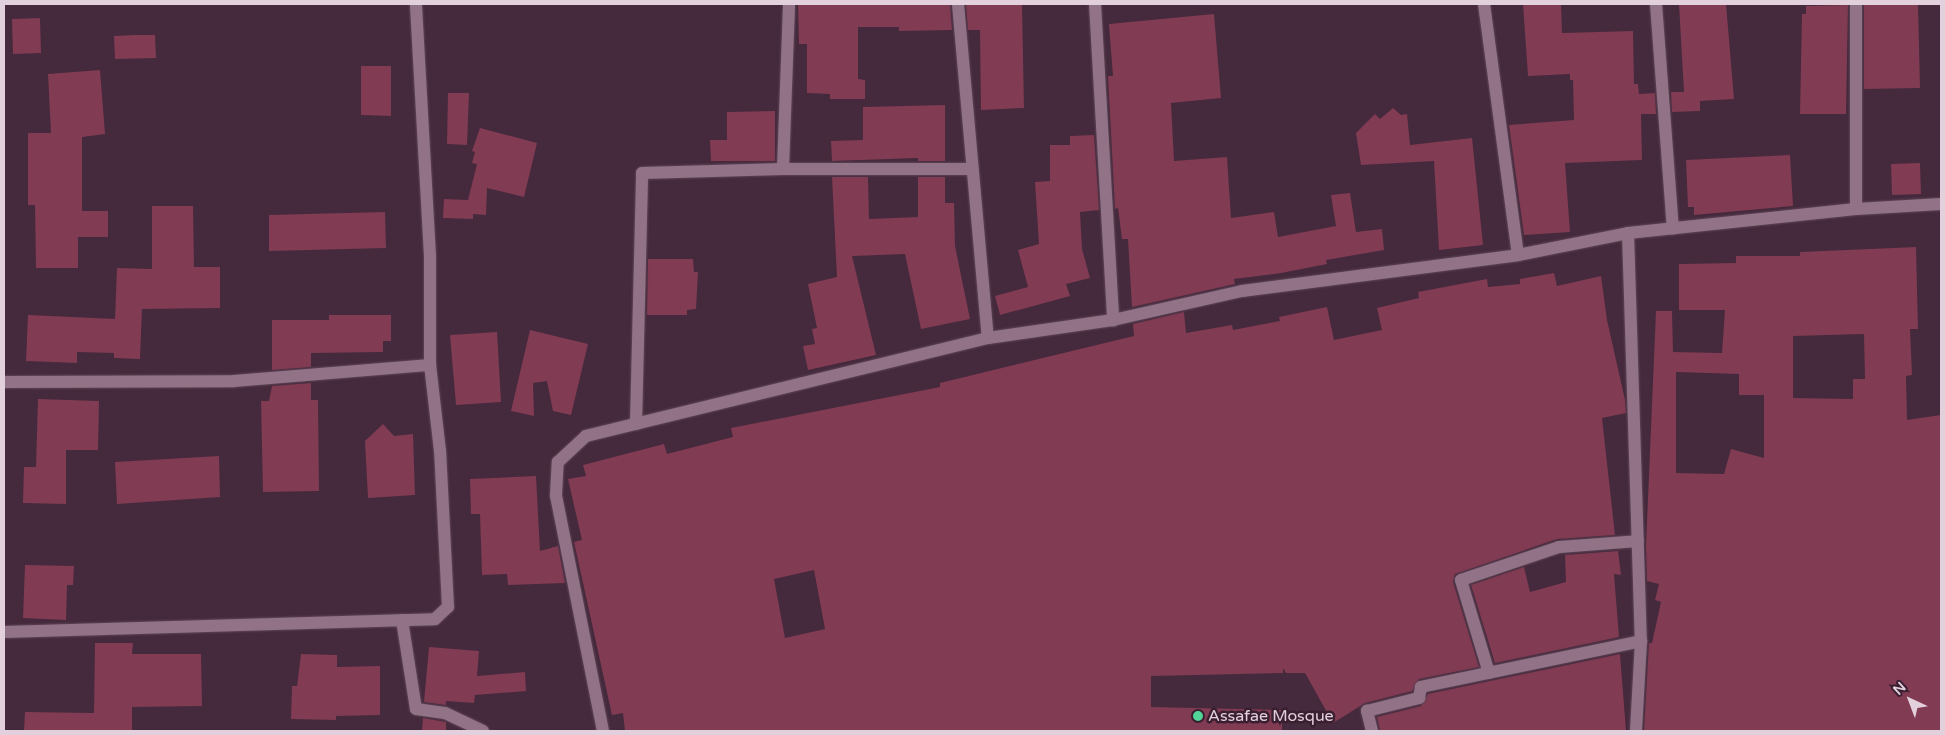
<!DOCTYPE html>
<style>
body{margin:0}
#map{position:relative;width:1945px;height:735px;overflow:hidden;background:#45293c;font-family:"Varela Round",sans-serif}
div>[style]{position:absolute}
.building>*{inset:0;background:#813b53}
.roads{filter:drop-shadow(0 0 1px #5e4657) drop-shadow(0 0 1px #5e4657)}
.minor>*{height:12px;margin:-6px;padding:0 6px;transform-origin:6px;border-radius:6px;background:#927287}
.dots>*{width:14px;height:14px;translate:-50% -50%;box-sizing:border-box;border:2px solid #3a1f31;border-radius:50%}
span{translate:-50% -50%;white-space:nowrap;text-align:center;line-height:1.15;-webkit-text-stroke:5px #3a1f31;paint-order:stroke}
.poi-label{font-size:16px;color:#e2d0dc}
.left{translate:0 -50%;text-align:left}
.frame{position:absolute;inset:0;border:5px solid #e2d0dc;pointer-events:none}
.north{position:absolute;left:1885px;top:675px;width:50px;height:50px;-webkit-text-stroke:4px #3a1f31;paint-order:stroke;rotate:317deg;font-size:14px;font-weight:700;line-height:20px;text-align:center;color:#e2d0dc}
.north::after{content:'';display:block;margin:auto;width:18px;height:22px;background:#e2d0dc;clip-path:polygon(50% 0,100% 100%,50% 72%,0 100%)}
</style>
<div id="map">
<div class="building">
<i style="clip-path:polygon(798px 4px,950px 4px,952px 30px,899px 31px,899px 27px,858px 27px,858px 79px,865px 80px,865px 99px,830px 99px,830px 94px,807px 93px,807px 44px,799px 44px)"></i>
<i style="clip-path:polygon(966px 4px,1022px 4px,1024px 108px,981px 110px,980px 30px,968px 30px)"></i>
<i style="clip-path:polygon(1523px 4px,1561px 4px,1562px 33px,1633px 31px,1634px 84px,1638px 84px,1639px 94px,1655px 93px,1656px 114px,1641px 114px,1642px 160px,1565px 163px,1570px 232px,1524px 235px,1509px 125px,1574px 120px,1573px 80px,1570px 80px,1570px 74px,1528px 76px)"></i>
<i style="clip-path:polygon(1679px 4px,1726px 4px,1734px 99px,1700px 101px,1700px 111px,1672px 112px,1671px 92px,1684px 92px)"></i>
<i style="clip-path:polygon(1868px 4px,1918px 4px,1920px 88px,1864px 89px,1864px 5px)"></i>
<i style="clip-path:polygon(1848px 5px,1846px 114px,1800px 114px,1802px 14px,1806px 14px,1806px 6px)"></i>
<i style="clip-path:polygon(1214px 14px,1221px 98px,1171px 103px,1174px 161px,1227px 157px,1231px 218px,1274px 212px,1278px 237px,1336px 226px,1331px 195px,1350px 193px,1356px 232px,1382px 229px,1384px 250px,1326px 260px,1327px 264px,1281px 273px,1234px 279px,1235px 284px,1132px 307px,1128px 239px,1122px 239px,1118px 208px,1115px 209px,1108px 76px,1113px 76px,1109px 24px)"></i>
<i style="clip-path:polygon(40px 18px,41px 53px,13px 54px,12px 19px)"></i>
<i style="clip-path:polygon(134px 35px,155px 35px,156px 58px,115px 59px,114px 36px)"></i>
<i style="clip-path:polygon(361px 66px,391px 66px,391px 116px,361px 115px)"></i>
<i style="clip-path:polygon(100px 70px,105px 134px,82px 137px,82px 211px,108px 211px,108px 237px,78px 237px,78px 268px,36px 268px,35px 205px,28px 205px,28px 133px,51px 133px,48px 74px)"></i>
<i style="clip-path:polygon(448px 93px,469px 93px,467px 145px,447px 144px)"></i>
<i style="clip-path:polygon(945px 105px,945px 161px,918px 161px,918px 158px,832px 161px,831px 141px,863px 140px,863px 107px)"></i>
<i style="clip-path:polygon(1393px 108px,1401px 115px,1407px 114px,1410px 145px,1472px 138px,1483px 245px,1439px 250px,1434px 161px,1361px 165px,1356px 133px,1375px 114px,1380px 119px)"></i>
<i style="clip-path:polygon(775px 111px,775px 161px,711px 161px,710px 140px,727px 140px,727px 112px)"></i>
<i style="clip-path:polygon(480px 128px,537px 143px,524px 197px,487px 188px,486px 215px,473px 214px,473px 219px,443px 218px,444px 199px,468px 200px,477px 164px,472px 163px,475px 152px,472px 151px)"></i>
<i style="clip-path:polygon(1094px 135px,1099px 210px,1080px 212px,1082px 249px,1090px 278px,1066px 284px,1070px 296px,1000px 315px,995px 296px,1028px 287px,1018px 250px,1039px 244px,1035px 182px,1050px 181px,1050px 145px,1070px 145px,1070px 136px)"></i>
<i style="clip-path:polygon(1790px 155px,1793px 206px,1694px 215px,1694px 207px,1688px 207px,1686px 160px)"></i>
<i style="clip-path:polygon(1920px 163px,1921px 194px,1892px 195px,1891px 164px)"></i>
<i style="clip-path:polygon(832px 177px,868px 177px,869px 219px,918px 217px,918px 177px,945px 177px,945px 203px,954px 203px,955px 246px,970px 319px,921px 329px,905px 254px,852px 256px,876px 355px,808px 370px,803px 346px,815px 344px,812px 329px,817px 328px,808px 284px,837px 277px)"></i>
<i style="clip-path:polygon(152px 206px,193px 206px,194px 267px,220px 267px,220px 308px,142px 309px,140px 359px,114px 358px,114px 353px,77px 352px,77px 363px,26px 361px,28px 315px,115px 319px,117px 268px,152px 269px)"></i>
<i style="clip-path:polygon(385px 212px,386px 248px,269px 251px,269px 215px)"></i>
<i style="clip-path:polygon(evenodd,1916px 247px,1918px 329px,1910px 329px,1912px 375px,1906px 376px,1907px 420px,1941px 415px,1941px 731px,1644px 731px,1649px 643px,1652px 643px,1661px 602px,1655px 600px,1659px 584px,1647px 581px,1646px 546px,1656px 311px,1672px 311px,1673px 352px,1722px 353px,1725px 310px,1679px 310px,1679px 264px,1736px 263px,1736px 256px,1800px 256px,1800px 252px,1916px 247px,1864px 334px,1865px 379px,1853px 379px,1853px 399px,1793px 398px,1793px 336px,1864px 334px,1916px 247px,1676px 372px,1739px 374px,1739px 395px,1764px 395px,1764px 458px,1731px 449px,1724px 474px,1676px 473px,1676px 372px)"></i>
<i style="clip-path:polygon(648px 259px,693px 259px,694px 272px,698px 272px,696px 309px,687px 310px,687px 315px,647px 315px)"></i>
<i style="clip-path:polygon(evenodd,1554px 273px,1557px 286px,1601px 276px,1607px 320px,1625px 400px,1626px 413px,1602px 418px,1615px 535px,1557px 539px,1455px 574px,1453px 582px,1479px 667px,1419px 679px,1412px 691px,1365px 703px,1333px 723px,1305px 673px,1286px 673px,1283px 668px,1283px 673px,1151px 676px,1151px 707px,1282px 710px,1282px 731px,625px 731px,623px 713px,612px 715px,574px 542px,582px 540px,568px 479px,586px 476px,583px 465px,664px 444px,667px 454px,733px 437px,731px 428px,940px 387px,940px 383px,1134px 336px,1133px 324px,1184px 312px,1186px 333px,1232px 325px,1233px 330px,1280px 321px,1279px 317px,1327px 307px,1334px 340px,1382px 330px,1377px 308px,1419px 298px,1418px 292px,1487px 279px,1488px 287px,1520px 284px,1520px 279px,1554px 273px,814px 570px,825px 629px,785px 638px,774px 579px,814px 570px)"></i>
<i style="clip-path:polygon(329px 315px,391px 315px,391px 341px,383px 341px,383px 352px,311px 353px,311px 367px,272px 370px,272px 320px,329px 320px)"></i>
<i style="clip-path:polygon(530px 330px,588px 344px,571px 415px,553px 411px,547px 381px,533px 383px,534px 416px,511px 411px)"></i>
<i style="clip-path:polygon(497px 332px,501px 402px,456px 405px,450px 335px)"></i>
<i style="clip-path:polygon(311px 383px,311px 400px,318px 400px,319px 491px,263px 492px,261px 401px,269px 401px,272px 386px)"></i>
<i style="clip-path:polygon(38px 399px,99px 401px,98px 450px,66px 450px,66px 504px,23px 503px,24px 467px,36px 467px)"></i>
<i style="clip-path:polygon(383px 424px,394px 436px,413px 434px,415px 495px,368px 498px,365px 441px)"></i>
<i style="clip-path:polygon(219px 456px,220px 497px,117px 504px,115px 462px)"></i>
<i style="clip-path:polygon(536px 476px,540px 551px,558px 546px,565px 583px,508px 585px,507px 574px,482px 575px,480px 514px,471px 514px,470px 479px)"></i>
<i style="clip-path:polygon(1618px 551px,1621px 575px,1614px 574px,1619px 637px,1495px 663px,1471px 585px,1524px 567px,1530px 592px,1566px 582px,1565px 555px)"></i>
<i style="clip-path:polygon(25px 565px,74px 566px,73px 585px,67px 585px,66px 620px,23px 618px)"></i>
<i style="clip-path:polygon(95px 643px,133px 643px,132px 654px,201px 654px,202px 706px,132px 707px,132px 731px,24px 731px,25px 712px,94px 713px)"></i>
<i style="clip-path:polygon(429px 647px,479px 651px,477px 676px,525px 672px,526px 691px,475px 695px,474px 703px,446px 701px,446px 705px,424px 702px)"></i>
<i style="clip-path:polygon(301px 654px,337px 655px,337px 667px,380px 666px,380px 715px,336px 716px,336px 720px,291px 719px,292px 686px,297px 686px)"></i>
<i style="clip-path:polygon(1620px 654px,1626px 731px,1380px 731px,1377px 717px,1421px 706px,1428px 694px)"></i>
<i style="clip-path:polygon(423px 718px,446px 722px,446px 731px,422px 731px)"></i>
</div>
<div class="roads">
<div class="minor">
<i style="left:958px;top:4px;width:335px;rotate:84.9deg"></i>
<i style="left:1095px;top:4px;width:317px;rotate:86.7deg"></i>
<i style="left:1484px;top:4px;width:253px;rotate:82.3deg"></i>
<i style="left:1656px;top:4px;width:225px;rotate:85.7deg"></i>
<i style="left:783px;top:169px;width:165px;rotate:-87.9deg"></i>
<i style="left:1856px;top:209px;width:205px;rotate:-90deg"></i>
<i style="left:1628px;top:233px;width:408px;rotate:88.2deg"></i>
<i style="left:1641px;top:641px;width:90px;rotate:93.2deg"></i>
<i style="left:4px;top:382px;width:230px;rotate:-0.2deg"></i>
<i style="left:234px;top:381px;width:197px;rotate:-4.7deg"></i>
<i style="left:636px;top:424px;width:251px;rotate:-88.6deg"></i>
<i style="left:642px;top:173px;width:141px;rotate:-1.6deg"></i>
<i style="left:783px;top:169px;width:188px"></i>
<i style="left:402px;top:620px;width:90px;rotate:81.1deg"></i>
<i style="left:416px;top:709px;width:29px;rotate:8deg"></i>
<i style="left:445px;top:713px;width:42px;rotate:25.3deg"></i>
<i style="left:4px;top:632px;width:431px;rotate:-1.7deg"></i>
<i style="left:435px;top:619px;width:18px;rotate:-43deg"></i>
<i style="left:448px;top:607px;width:156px;rotate:-92.9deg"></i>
<i style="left:440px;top:451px;width:87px;rotate:-96.6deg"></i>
<i style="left:430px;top:365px;width:109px;rotate:-90deg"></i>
<i style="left:430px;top:256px;width:252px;rotate:-93.2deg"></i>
<i style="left:1489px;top:673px;width:97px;rotate:-106.8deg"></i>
<i style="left:1461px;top:580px;width:103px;rotate:-18.6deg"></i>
<i style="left:1559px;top:547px;width:79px;rotate:-4.3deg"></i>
<i style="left:603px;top:731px;width:241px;rotate:-101.3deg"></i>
<i style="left:556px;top:495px;width:33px;rotate:-87deg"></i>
<i style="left:558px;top:462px;width:38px;rotate:-43deg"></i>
<i style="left:586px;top:436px;width:414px;rotate:-13.7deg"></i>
<i style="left:988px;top:338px;width:126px;rotate:-8.2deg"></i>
<i style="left:1113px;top:320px;width:132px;rotate:-12.7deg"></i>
<i style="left:1242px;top:291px;width:278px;rotate:-7.4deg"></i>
<i style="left:1518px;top:255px;width:112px;rotate:-11.3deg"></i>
<i style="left:1628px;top:233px;width:229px;rotate:-6deg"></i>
<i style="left:1856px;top:209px;width:85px;rotate:-3.4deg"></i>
<i style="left:1372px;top:731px;width:21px;rotate:-104deg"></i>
<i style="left:1367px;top:711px;width:54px;rotate:-14deg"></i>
<i style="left:1419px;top:698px;width:11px;rotate:-80deg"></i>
<i style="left:1421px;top:687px;width:225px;rotate:-11.8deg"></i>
</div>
</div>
<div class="dots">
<i style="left:1198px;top:716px;background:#52d397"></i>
</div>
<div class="poi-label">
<span class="left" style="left:1208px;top:716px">Assafae Mosque</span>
</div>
<div class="frame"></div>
<div class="north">N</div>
</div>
